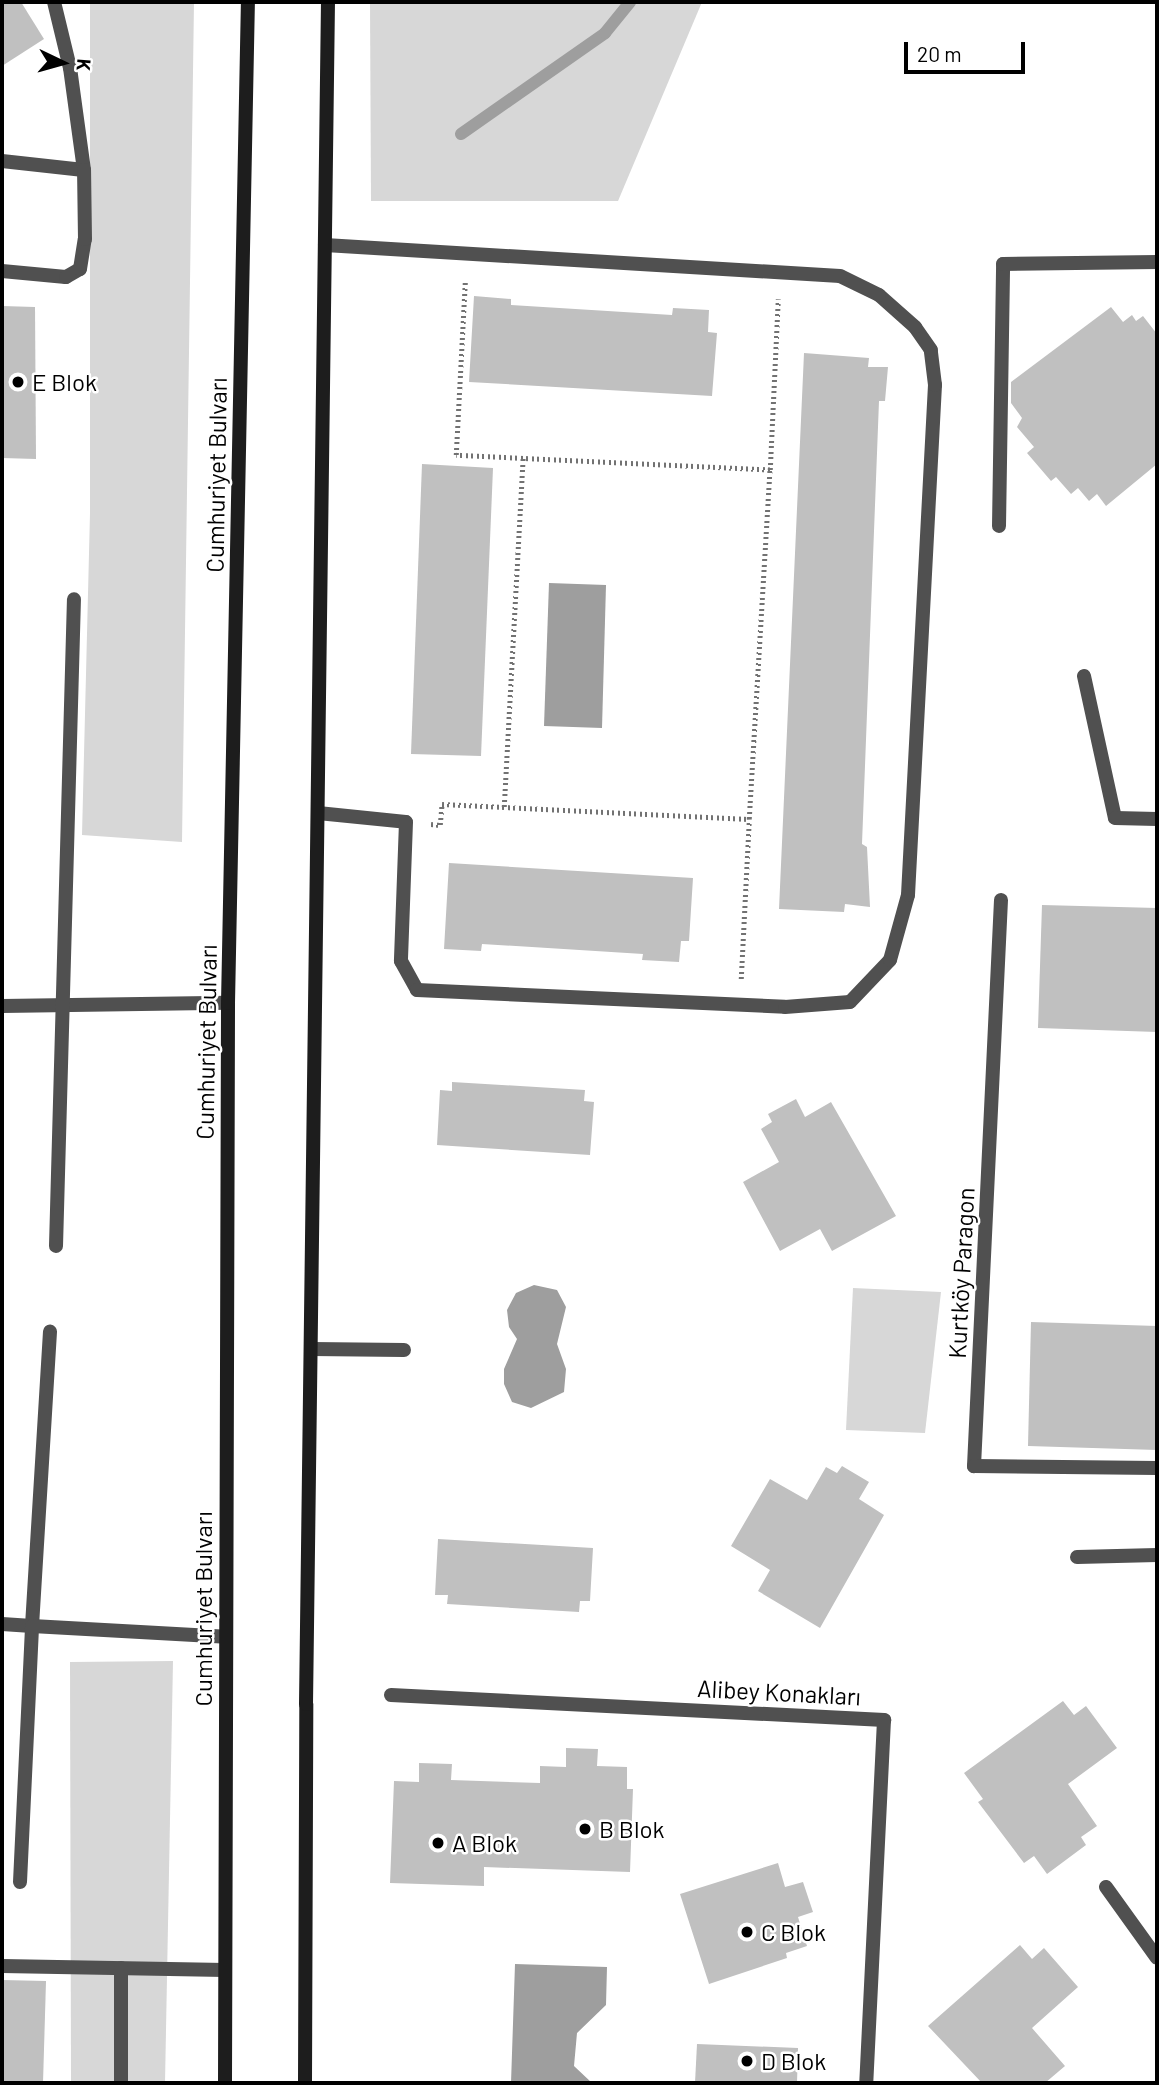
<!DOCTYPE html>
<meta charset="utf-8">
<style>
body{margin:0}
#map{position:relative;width:1159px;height:2085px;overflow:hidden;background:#fff;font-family:Barlow,sans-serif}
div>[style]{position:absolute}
.green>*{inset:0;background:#d7d7d7}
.water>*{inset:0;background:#9e9e9e}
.stream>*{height:12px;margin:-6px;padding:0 6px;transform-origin:6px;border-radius:6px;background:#9e9e9e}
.building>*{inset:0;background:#c0c0c0}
.path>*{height:4.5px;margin-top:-2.25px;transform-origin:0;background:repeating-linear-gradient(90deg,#727272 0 2px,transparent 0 5.5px)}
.lane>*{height:14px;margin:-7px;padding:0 7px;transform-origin:7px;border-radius:7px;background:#505050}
.secondary>*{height:14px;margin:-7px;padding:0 7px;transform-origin:7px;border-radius:7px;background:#1d1d1d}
.dots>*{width:19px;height:19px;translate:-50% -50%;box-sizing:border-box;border:4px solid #fff;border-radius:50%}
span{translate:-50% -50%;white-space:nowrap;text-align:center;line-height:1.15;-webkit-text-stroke:5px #fff;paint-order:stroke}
.poi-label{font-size:24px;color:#000}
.left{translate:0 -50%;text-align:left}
.street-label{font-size:24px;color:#000}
.frame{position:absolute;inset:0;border:4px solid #000;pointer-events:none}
.north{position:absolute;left:28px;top:28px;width:70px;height:70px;-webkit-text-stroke:5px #fff;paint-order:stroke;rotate:95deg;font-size:19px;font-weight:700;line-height:28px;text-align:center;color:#000}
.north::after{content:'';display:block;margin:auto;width:24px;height:32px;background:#000;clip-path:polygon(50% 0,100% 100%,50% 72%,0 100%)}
.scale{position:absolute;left:904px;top:42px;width:121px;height:32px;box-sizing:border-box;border:4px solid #000;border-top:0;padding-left:9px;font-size:21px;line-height:24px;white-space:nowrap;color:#000;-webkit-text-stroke:5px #fff;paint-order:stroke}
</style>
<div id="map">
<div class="green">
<i style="clip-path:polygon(90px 2px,194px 2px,182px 842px,82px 835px,90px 513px)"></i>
<i style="clip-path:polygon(370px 2px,702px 2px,618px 201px,371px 201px)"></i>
<i style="clip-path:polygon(853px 1288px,941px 1292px,925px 1433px,846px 1430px)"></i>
<i style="clip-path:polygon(173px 1661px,165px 2083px,71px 2083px,70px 1662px)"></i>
</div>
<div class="water">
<i style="clip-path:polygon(549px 583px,606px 585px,602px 728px,544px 726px)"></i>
<i style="clip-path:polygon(534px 1285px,557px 1290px,566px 1307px,557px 1344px,566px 1369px,564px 1392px,531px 1408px,512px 1402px,504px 1384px,504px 1369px,517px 1339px,509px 1327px,507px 1310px,516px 1293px)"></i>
<i style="clip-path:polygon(515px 1964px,607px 1967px,606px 2005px,577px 2033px,574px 2066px,592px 2083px,511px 2083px)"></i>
</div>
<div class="stream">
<i style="left:461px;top:134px;width:176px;rotate:-35deg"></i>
<i style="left:605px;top:33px;width:40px;rotate:-51deg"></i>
</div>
<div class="building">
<i style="clip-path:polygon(2px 2px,21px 2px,44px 39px,2px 66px)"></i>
<i style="clip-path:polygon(474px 296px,511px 299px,511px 305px,672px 315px,673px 308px,709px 310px,708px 332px,717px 333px,712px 396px,469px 382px)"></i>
<i style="clip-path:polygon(2px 306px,35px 307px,36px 459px,2px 458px)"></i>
<i style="clip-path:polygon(1111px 307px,1123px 322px,1132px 315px,1136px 321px,1143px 316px,1157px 334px,1157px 464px,1106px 506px,1097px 494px,1089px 501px,1078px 488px,1071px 494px,1056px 477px,1051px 481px,1027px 453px,1034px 447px,1017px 427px,1022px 418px,1011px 403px,1011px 382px)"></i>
<i style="clip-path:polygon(804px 353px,869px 358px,868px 367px,888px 367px,885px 401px,879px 401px,862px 844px,867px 847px,870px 907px,845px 904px,844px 912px,779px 909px)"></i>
<i style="clip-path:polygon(422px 464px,493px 468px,481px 756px,411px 754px)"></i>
<i style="clip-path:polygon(449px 863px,693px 878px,689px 941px,681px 941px,679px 962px,642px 960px,643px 954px,482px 944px,481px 951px,444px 949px)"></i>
<i style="clip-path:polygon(1042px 905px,1157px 908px,1157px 1032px,1038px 1028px)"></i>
<i style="clip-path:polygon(452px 1082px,585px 1090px,584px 1101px,594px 1102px,590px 1155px,437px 1145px,440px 1090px,452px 1091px)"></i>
<i style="clip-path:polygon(796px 1099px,805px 1117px,831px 1102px,896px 1216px,832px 1251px,820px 1229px,780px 1251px,743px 1182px,779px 1162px,761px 1129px,772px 1122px,768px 1114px)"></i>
<i style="clip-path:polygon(1031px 1322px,1157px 1326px,1157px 1450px,1028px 1446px)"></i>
<i style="clip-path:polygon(842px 1466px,869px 1482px,859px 1499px,884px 1515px,820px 1628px,758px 1591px,770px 1570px,731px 1546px,770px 1479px,807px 1500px,826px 1467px,837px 1473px)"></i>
<i style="clip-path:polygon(438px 1539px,593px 1548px,590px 1601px,580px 1601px,579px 1612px,447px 1604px,448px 1595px,435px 1595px)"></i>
<i style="clip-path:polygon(1063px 1701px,1074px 1715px,1086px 1706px,1117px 1748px,1068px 1784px,1097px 1826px,1081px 1837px,1086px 1845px,1047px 1874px,1034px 1856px,1024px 1863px,978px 1802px,983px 1799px,964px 1773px)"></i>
<i style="clip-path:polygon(566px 1748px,598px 1749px,597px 1766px,627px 1767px,627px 1789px,633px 1789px,630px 1872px,484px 1867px,484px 1886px,390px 1883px,394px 1781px,419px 1782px,419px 1763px,452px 1764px,451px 1780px,540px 1783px,540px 1766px,566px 1767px)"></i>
<i style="clip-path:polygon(778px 1863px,785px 1887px,803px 1882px,813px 1912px,798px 1917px,807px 1946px,786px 1953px,787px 1958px,709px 1984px,680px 1894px)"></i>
<i style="clip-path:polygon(1020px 1945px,1032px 1959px,1044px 1948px,1078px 1987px,1032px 2028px,1065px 2066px,1045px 2083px,982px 2083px,928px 2026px)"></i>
<i style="clip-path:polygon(2px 1980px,46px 1981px,43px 2083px,2px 2083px)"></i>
<i style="clip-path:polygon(697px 2044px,798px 2048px,797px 2083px,695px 2083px)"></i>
</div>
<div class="path">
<i style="left:770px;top:470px;width:171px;rotate:-87.3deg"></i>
<i style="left:504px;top:807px;width:350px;rotate:-86.9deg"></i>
<i style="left:431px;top:824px;width:9px;rotate:6deg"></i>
<i style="left:440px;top:825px;width:21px;rotate:-85deg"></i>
<i style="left:442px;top:804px;width:307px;rotate:2.8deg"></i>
<i style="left:749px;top:819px;width:350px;rotate:-86.6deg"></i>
<i style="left:770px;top:470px;width:314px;rotate:-177.3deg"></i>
<i style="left:456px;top:455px;width:174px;rotate:-87deg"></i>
<i style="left:741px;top:979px;width:160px;rotate:-87.1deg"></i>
</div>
<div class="lane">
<i style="left:2px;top:161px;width:82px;rotate:6.3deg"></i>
<i style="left:84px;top:170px;width:103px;rotate:-97.8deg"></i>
<i style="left:70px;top:68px;width:68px;rotate:-103.6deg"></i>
<i style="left:2px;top:271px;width:64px;rotate:5.4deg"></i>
<i style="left:66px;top:277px;width:16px;rotate:-30deg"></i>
<i style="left:80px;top:269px;width:30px;rotate:-81deg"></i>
<i style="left:85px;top:239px;width:69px;rotate:-90.8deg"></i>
<i style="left:999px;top:526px;width:262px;rotate:-89.1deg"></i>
<i style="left:1003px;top:264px;width:154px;rotate:-0.7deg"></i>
<i style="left:1084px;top:676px;width:145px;rotate:77.7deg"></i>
<i style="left:1115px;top:818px;width:42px;rotate:1.4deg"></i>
<i style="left:318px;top:813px;width:88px;rotate:5.8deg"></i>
<i style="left:406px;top:822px;width:139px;rotate:92.1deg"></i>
<i style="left:401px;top:961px;width:33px;rotate:61deg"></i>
<i style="left:417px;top:990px;width:368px;rotate:2.6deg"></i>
<i style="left:785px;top:1007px;width:65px;rotate:-4.4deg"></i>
<i style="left:850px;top:1002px;width:58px;rotate:-46.4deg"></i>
<i style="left:890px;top:960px;width:67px;rotate:-74.5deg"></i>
<i style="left:908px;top:895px;width:511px;rotate:-86.97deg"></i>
<i style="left:935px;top:385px;width:35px;rotate:-97deg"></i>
<i style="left:931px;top:350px;width:28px;rotate:-125deg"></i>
<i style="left:915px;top:327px;width:48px;rotate:-138.4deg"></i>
<i style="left:879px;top:295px;width:43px;rotate:-154deg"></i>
<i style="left:840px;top:276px;width:516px;rotate:-176.56deg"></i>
<i style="left:1001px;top:900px;width:567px;rotate:92.73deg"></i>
<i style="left:974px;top:1466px;width:183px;rotate:0.6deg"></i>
<i style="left:2px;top:1006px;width:226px;rotate:-0.8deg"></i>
<i style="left:56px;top:1246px;width:647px;rotate:-88.41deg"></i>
<i style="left:312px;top:1349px;width:92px;rotate:0.6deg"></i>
<i style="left:1077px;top:1557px;width:80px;rotate:-1.4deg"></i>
<i style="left:2px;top:1624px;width:30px;rotate:4deg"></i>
<i style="left:32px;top:1626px;width:295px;rotate:-86.5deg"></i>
<i style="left:391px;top:1695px;width:494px;rotate:2.9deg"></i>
<i style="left:884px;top:1720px;width:363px;rotate:92.8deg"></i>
<i style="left:20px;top:1882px;width:256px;rotate:-87.3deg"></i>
<i style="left:32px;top:1626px;width:194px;rotate:3.2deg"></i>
<i style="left:1106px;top:1887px;width:87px;rotate:54.3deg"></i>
<i style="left:2px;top:1966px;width:223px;rotate:1deg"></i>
<i style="left:121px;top:1968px;width:115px;rotate:90deg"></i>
</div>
<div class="secondary">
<i style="left:225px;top:2083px;width:1080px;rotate:-89.84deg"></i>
<i style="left:228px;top:1003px;width:1001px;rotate:-88.86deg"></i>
<i style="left:305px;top:2083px;width:379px;rotate:-89.8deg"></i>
<i style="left:306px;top:1704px;width:1702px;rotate:-89.26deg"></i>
</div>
<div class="dots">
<i style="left:18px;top:382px;background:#000"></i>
<i style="left:585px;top:1829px;background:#000"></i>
<i style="left:438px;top:1843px;background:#000"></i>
<i style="left:747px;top:1932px;background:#000"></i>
<i style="left:747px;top:2061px;background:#000"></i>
</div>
<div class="poi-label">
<span class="left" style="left:32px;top:382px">E Blok</span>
<span class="left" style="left:599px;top:1829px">B Blok</span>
<span class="left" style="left:452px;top:1843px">A Blok</span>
<span class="left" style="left:761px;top:1932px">C Blok</span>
<span class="left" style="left:761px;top:2061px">D Blok</span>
</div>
<div class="street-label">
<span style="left:216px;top:475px;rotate:-89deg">Cumhuriyet Bulvarı</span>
<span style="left:206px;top:1042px;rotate:-89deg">Cumhuriyet Bulvarı</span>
<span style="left:961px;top:1273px;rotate:-87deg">Kurtköy Paragon</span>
<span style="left:203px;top:1609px;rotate:-90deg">Cumhuriyet Bulvarı</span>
<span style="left:779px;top:1692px;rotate:3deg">Alibey Konakları</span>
</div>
<div class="frame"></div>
<div class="north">K</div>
<div class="scale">20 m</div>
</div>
